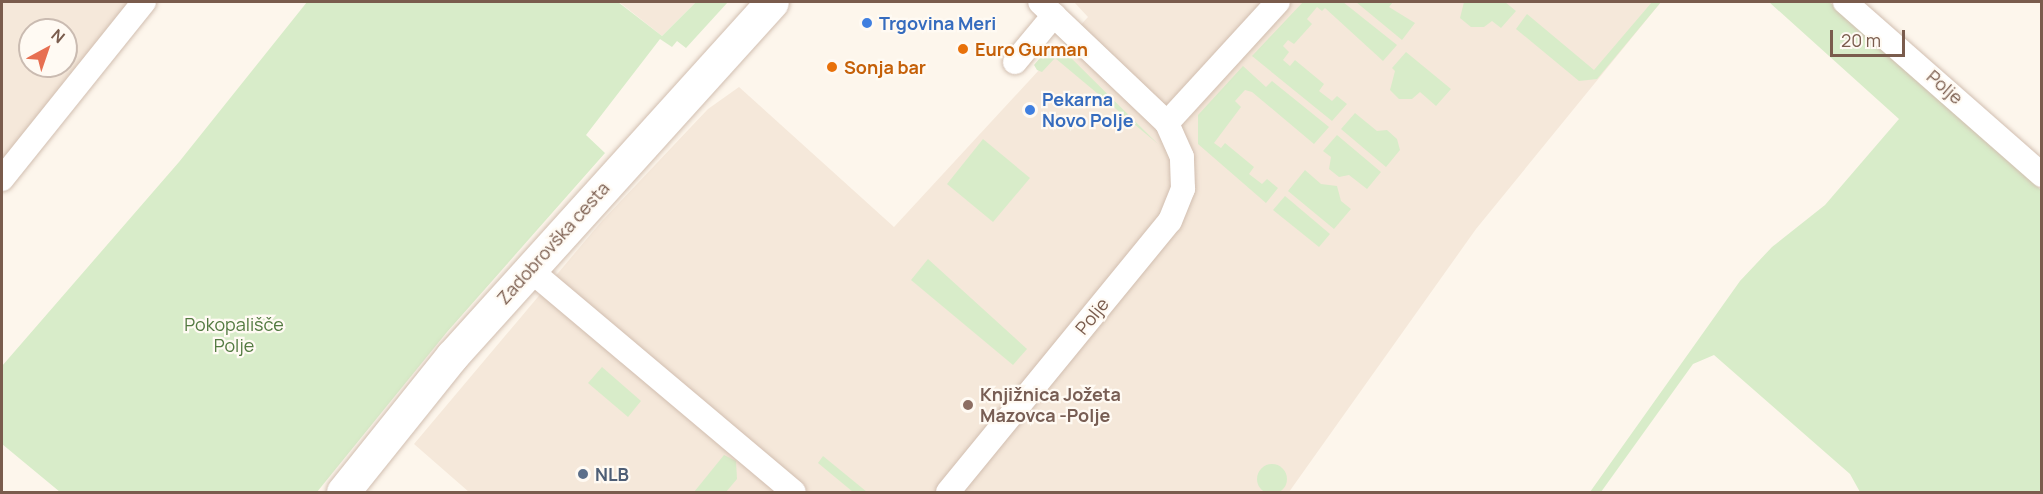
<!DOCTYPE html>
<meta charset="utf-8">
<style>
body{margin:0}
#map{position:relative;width:2043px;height:494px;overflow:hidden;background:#fdf6ec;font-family:Manrope,sans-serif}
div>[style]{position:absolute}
.residential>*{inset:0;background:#f5e8da}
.green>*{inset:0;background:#d8ecc9}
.round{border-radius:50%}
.roads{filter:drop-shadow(0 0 2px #d1beb0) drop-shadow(0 0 2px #d1beb0)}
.street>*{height:24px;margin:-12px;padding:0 12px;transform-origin:12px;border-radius:12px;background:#fff}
.secondary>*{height:33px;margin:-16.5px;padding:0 16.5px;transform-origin:16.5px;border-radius:16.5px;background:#fff}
.dots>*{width:16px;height:16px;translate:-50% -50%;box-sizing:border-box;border:3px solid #fffaf3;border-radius:50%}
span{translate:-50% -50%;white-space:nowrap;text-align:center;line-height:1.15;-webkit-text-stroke:4.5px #fffaf3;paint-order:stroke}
.shop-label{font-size:18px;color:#366cbe;font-weight:700}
.left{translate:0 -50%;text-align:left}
.food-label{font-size:18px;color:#c56008;font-weight:700}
.street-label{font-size:18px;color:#7a5c4d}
.park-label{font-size:18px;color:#537a41}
.education-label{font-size:18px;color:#785e54;font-weight:700}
.service-label{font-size:18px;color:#4e5e75;font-weight:700}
.frame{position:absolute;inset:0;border:3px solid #7a5c4d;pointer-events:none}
.north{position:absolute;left:18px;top:18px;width:60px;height:60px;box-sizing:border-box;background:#fffaf3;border:2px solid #cabbb1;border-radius:50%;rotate:40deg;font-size:16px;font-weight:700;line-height:24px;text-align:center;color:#7a5c4d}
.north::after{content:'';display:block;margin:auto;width:21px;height:27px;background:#e76f51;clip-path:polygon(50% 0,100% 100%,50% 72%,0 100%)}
.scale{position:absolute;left:1830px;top:30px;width:75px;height:27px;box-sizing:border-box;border:3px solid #7a5c4d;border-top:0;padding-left:8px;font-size:18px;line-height:21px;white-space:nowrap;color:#7a5c4d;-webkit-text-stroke:4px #fffaf3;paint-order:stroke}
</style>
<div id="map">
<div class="residential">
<i style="clip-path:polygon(evenodd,2px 2px,131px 2px,2px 161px,2px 2px,30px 30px,66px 30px,66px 66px,30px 66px,30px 30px)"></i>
<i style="clip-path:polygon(619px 2px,696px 2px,662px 36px)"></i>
<i style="clip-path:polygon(1074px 2px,1661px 2px,1476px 229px,1289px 492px,469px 492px,414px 444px,601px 222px,708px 109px,739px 87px,894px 227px,1088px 17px)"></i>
</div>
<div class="green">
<i style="clip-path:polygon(307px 2px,618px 2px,662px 36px,696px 2px,728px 2px,686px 48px,677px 41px,672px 47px,660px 39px,586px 135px,605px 153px,447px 332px,317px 492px,60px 492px,2px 444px,2px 366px,179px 162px)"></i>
<i style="clip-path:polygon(1303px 2px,1343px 2px,1397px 45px,1383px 61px,1325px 8px,1322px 11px,1317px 7px,1307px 19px,1312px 24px,1294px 44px,1288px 40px,1283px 46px,1289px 52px,1283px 60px,1290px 66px,1295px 60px,1324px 84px,1319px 91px,1332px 101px,1337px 96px,1347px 104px,1332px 121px,1252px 56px)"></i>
<i style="clip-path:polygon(1356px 2px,1393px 2px,1389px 7px,1415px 23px,1402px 40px)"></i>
<i style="clip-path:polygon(1464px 2px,1505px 2px,1516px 11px,1501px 28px,1492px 21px,1484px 27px,1471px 27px,1460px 18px)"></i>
<i style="clip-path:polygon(1652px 2px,1661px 2px,1597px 79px,1579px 81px,1516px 29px,1527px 14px,1594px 70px)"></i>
<i style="clip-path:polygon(1769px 2px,1829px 2px,1894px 53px,2041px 190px,2041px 492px,1860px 492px,1850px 474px,1714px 355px,1693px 364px,1601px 492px,1590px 492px,1740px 281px,1772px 247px,1825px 205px,1899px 119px)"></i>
<i style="clip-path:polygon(1056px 48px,1065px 52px,1158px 144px,1055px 58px,1042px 72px,1037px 70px,1034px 65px,1045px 52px)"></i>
<i style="clip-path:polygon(1406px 52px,1451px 89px,1436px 106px,1420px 92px,1412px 99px,1399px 99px,1390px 90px,1395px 71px,1392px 68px)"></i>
<i style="clip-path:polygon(1243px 66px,1266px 87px,1272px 81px,1329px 127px,1314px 144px,1252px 92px,1245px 90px,1235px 101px,1241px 107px,1214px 143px,1221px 148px,1225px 143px,1254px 167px,1249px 174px,1262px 184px,1267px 179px,1278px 188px,1266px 203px,1198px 144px,1198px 115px)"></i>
<i style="clip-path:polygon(1355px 113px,1377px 131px,1387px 130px,1397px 139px,1400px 150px,1386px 167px,1341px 129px)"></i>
<i style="clip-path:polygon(1337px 135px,1381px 172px,1367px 189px,1349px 175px,1339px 177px,1329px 169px,1331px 157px,1323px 151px)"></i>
<i style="clip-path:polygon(983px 139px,1030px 178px,993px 222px,947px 184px)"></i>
<i style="clip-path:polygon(1305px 170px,1321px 184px,1337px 186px,1341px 201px,1351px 209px,1334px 229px,1288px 191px)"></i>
<i style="clip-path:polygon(1285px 196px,1330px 234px,1319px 247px,1273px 210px)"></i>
<i style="clip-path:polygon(928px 259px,1027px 349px,1013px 365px,911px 280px)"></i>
<i style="clip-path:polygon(602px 367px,641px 401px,628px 417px,588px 383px)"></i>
<i style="clip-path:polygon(724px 455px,736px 461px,737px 479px,726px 492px,694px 492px)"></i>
<i style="clip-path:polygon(823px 456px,867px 492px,853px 492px,818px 463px)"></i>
<i class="round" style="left:1257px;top:464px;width:30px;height:30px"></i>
</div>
<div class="roads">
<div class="street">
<i style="left:1845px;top:2px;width:262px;rotate:41.3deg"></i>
<i style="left:1015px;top:62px;width:61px;rotate:-50.3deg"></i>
<i style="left:1167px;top:123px;width:164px;rotate:-47.5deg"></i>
<i style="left:2px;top:179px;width:227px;rotate:-51.3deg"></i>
<i style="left:529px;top:269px;width:346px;rotate:40.1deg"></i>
<i style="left:948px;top:492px;width:350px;rotate:-50.7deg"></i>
<i style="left:1170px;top:221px;width:35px;rotate:-68deg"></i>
<i style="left:1183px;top:189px;width:32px;rotate:-92deg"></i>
<i style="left:1182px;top:157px;width:37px;rotate:-114deg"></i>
<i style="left:1167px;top:123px;width:175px;rotate:-136.4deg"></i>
</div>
<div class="secondary">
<i style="left:343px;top:492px;width:174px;rotate:-51.3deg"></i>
<i style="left:452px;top:356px;width:477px;rotate:-47.9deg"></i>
</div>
</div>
<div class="dots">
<i style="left:867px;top:23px;background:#3f7fe0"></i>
<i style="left:963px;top:49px;background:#e8710a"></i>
<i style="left:832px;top:67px;background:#e8710a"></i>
<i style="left:1030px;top:110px;background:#3f7fe0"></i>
<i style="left:968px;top:405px;background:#8d6e63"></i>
<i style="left:583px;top:474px;background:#5c6f8a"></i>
</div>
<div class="shop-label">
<span class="left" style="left:879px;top:23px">Trgovina Meri</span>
<span class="left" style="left:1042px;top:110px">Pekarna<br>Novo Polje</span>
</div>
<div class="food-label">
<span class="left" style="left:975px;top:49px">Euro Gurman</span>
<span class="left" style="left:844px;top:67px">Sonja bar</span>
</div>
<div class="street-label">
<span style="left:1945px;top:87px;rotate:41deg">Polje</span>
<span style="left:553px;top:243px;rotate:-48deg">Zadobrovška cesta</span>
<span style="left:1092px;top:316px;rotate:-51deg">Polje</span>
</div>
<div class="park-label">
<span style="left:234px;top:335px">Pokopališče<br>Polje</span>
</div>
<div class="education-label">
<span class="left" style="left:980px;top:405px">Knjižnica Jožeta<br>Mazovca -Polje</span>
</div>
<div class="service-label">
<span class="left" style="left:595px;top:474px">NLB</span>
</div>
<div class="frame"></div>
<div class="north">N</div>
<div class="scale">20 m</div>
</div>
